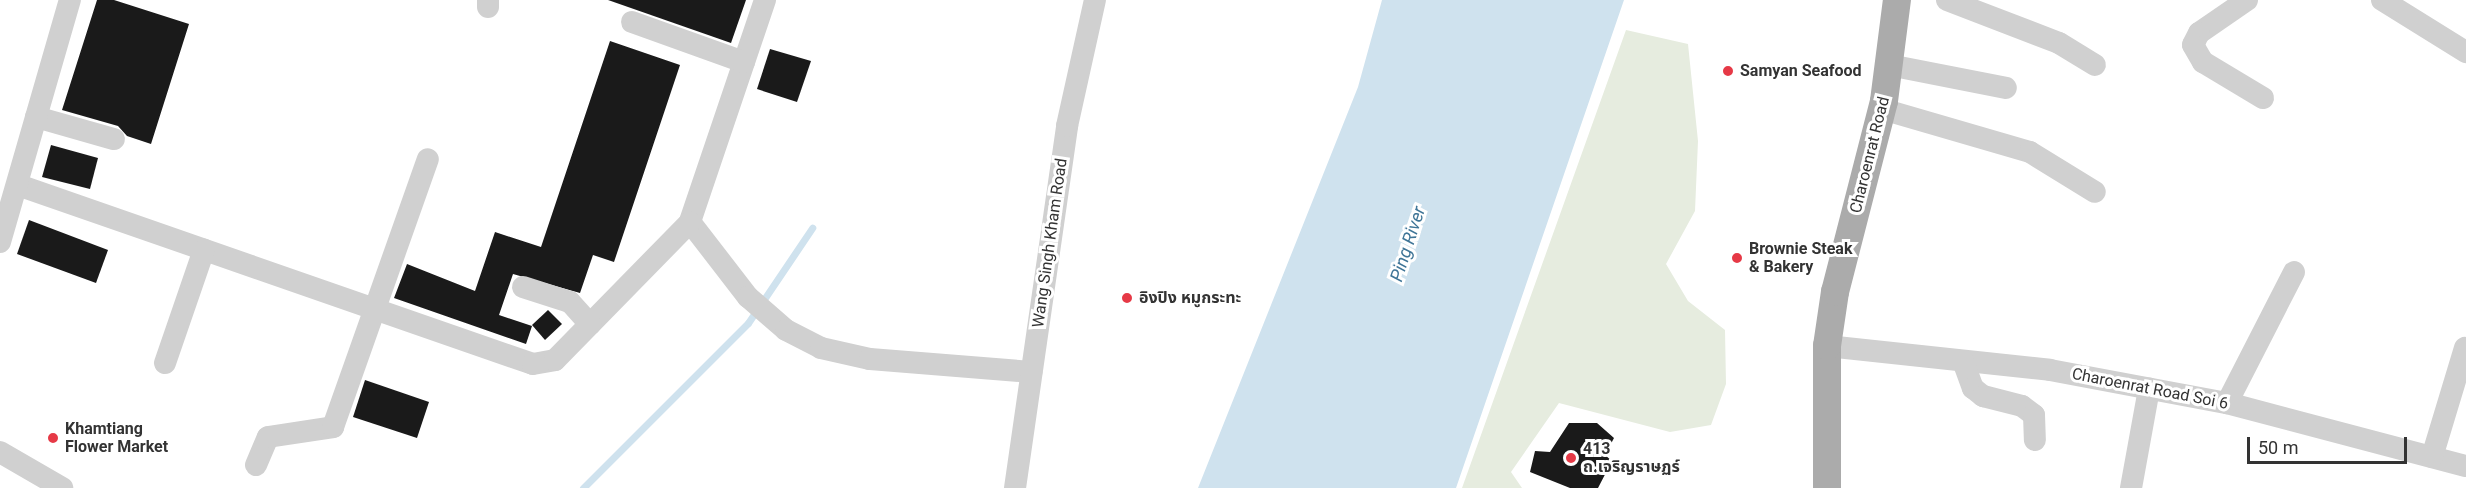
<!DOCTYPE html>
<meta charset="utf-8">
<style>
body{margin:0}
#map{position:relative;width:2466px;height:488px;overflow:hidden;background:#fff;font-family:Roboto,"Noto Sans Thai",sans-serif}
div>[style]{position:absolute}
.green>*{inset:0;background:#e6ecdf}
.water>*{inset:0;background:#cfe2ee}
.stream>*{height:7px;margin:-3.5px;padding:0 3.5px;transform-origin:3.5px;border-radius:3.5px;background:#cfe2ee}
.building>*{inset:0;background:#1a1a1a}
.minor>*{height:22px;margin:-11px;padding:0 11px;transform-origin:11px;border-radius:11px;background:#d0d0d0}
.major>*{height:28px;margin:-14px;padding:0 14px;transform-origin:14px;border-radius:14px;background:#ababab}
.dots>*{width:16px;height:16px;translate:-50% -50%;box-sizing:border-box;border:3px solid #fff;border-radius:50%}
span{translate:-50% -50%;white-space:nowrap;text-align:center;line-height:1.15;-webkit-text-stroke:6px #fff;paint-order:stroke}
.poi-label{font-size:16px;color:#333;font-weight:700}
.left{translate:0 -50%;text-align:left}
.street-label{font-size:16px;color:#333}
.water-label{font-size:18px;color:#3f7597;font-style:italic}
.scale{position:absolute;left:2247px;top:437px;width:160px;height:27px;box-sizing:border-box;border:3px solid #333;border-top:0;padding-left:8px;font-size:18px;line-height:21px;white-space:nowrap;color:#333;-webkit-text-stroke:4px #fff;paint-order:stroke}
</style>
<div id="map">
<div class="green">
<i style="clip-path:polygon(1626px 30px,1688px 44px,1698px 141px,1695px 211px,1666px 264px,1688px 301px,1725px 330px,1726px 384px,1711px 425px,1670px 432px,1559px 403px,1511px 472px,1522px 488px,1462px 488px)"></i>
</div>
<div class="water">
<i style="clip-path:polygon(1382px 0,1624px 0,1456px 488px,1198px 488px,1358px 87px)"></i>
</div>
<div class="stream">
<i style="left:583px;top:488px;width:233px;rotate:-45deg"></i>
<i style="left:748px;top:323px;width:115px;rotate:-56deg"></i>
</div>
<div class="building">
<i style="clip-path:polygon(97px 0,114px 0,189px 24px,151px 144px,127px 136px,118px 126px,62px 110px)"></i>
<i style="clip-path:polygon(608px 0,746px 0,731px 43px)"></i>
<i style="clip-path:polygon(610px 41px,680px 65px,614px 262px,593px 255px,580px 293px,513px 274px,499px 315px,532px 326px,526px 344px,394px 298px,407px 264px,475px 291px,495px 232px,541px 247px)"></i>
<i style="clip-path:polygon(770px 49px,811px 61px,797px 102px,757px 89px)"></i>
<i style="clip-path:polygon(51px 145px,98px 158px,90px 189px,42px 177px)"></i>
<i style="clip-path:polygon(29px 220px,108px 250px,96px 283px,17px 254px)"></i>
<i style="clip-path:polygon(548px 310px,562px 324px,545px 340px,532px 325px)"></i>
<i style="clip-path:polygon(365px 380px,429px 402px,417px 438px,353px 417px)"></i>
<i style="clip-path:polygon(1569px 423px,1597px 423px,1614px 438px,1605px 455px,1612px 461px,1598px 488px,1570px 488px,1530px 472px,1535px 451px,1550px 452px)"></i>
</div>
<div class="minor">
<i style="left:488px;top:0;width:7px;rotate:90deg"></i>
<i style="left:765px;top:0;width:234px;rotate:108.7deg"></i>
<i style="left:690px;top:222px;width:95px;rotate:52.3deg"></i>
<i style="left:748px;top:297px;width:50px;rotate:41deg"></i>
<i style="left:786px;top:330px;width:39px;rotate:27deg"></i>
<i style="left:821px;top:348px;width:50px;rotate:12.7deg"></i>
<i style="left:870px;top:359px;width:162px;rotate:4.6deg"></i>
<i style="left:1947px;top:0;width:120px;rotate:21deg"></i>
<i style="left:2059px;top:43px;width:42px;rotate:31.4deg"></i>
<i style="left:2247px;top:0;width:58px;rotate:145.5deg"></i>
<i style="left:2199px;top:33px;width:13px;rotate:117deg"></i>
<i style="left:2193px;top:45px;width:20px;rotate:60deg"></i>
<i style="left:2203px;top:62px;width:70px;rotate:31deg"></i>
<i style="left:2382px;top:0;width:99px;rotate:31.8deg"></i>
<i style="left:632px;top:22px;width:119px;rotate:19.7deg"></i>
<i style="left:1889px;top:65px;width:119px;rotate:11.1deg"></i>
<i style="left:1882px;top:109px;width:154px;rotate:16.2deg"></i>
<i style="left:2030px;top:152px;width:76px;rotate:31.6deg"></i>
<i style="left:36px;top:117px;width:81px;rotate:15.8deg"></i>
<i style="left:18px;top:185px;width:545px;rotate:19.17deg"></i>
<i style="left:533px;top:364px;width:22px;rotate:-10deg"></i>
<i style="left:555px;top:360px;width:193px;rotate:-45.6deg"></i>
<i style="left:0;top:242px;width:252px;rotate:-73.9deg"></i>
<i style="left:523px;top:287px;width:49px;rotate:17.7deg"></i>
<i style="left:570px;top:302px;width:30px;rotate:48deg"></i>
<i style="left:1827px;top:346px;width:224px;rotate:6.1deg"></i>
<i style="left:2050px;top:370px;width:180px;rotate:10.6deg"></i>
<i style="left:2227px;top:403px;width:247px;rotate:14.8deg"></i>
<i style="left:1963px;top:361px;width:29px;rotate:70deg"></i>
<i style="left:1973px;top:388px;width:13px;rotate:39deg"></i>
<i style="left:1983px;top:396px;width:40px;rotate:14.4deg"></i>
<i style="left:2022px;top:406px;width:15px;rotate:37deg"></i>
<i style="left:2034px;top:415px;width:25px;rotate:88deg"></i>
<i style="left:165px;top:363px;width:120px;rotate:-71deg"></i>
<i style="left:2227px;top:403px;width:147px;rotate:-62.9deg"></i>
<i style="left:0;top:452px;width:72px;rotate:30.1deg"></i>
<i style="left:2432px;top:457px;width:114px;rotate:-73.2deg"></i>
<i style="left:256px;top:465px;width:30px;rotate:-67deg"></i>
<i style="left:268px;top:437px;width:66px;rotate:-8.7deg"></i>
<i style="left:333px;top:427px;width:284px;rotate:-70.5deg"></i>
<i style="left:1015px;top:488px;width:366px;rotate:-81.8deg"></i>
<i style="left:1067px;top:126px;width:129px;rotate:-77.5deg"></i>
<i style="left:2131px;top:488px;width:101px;rotate:-79.7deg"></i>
</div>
<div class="major">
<i style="left:1827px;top:488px;width:142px;rotate:-90deg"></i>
<i style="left:1827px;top:346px;width:55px;rotate:-81.6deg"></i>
<i style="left:1835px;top:292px;width:197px;rotate:-75.6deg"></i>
<i style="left:1884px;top:101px;width:102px;rotate:-82.7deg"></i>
</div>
<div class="dots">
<i style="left:1728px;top:71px;background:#e63946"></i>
<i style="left:1737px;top:258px;background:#e63946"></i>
<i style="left:1127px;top:298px;background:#e63946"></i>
<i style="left:53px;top:438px;background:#e63946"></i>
<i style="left:1571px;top:458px;background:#e63946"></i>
</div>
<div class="poi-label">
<span class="left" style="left:1740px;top:71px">Samyan Seafood</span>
<span class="left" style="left:1749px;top:258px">Brownie Steak<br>&amp; Bakery</span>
<span class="left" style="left:1139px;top:298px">อิงปิง หมูกระทะ</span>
<span class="left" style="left:65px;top:438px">Khamtiang<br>Flower Market</span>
<span class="left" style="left:1583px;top:458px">413<br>ถ.เจริญราษฏร์</span>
</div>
<div class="street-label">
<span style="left:1870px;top:155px;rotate:-76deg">Charoenrat Road</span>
<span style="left:1050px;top:243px;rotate:-82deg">Wang Singh Kham Road</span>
<span style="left:2150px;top:389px;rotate:11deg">Charoenrat Road Soi 6</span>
</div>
<div class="water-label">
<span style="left:1408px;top:244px;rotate:-72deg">Ping River</span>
</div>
<div class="scale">50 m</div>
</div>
